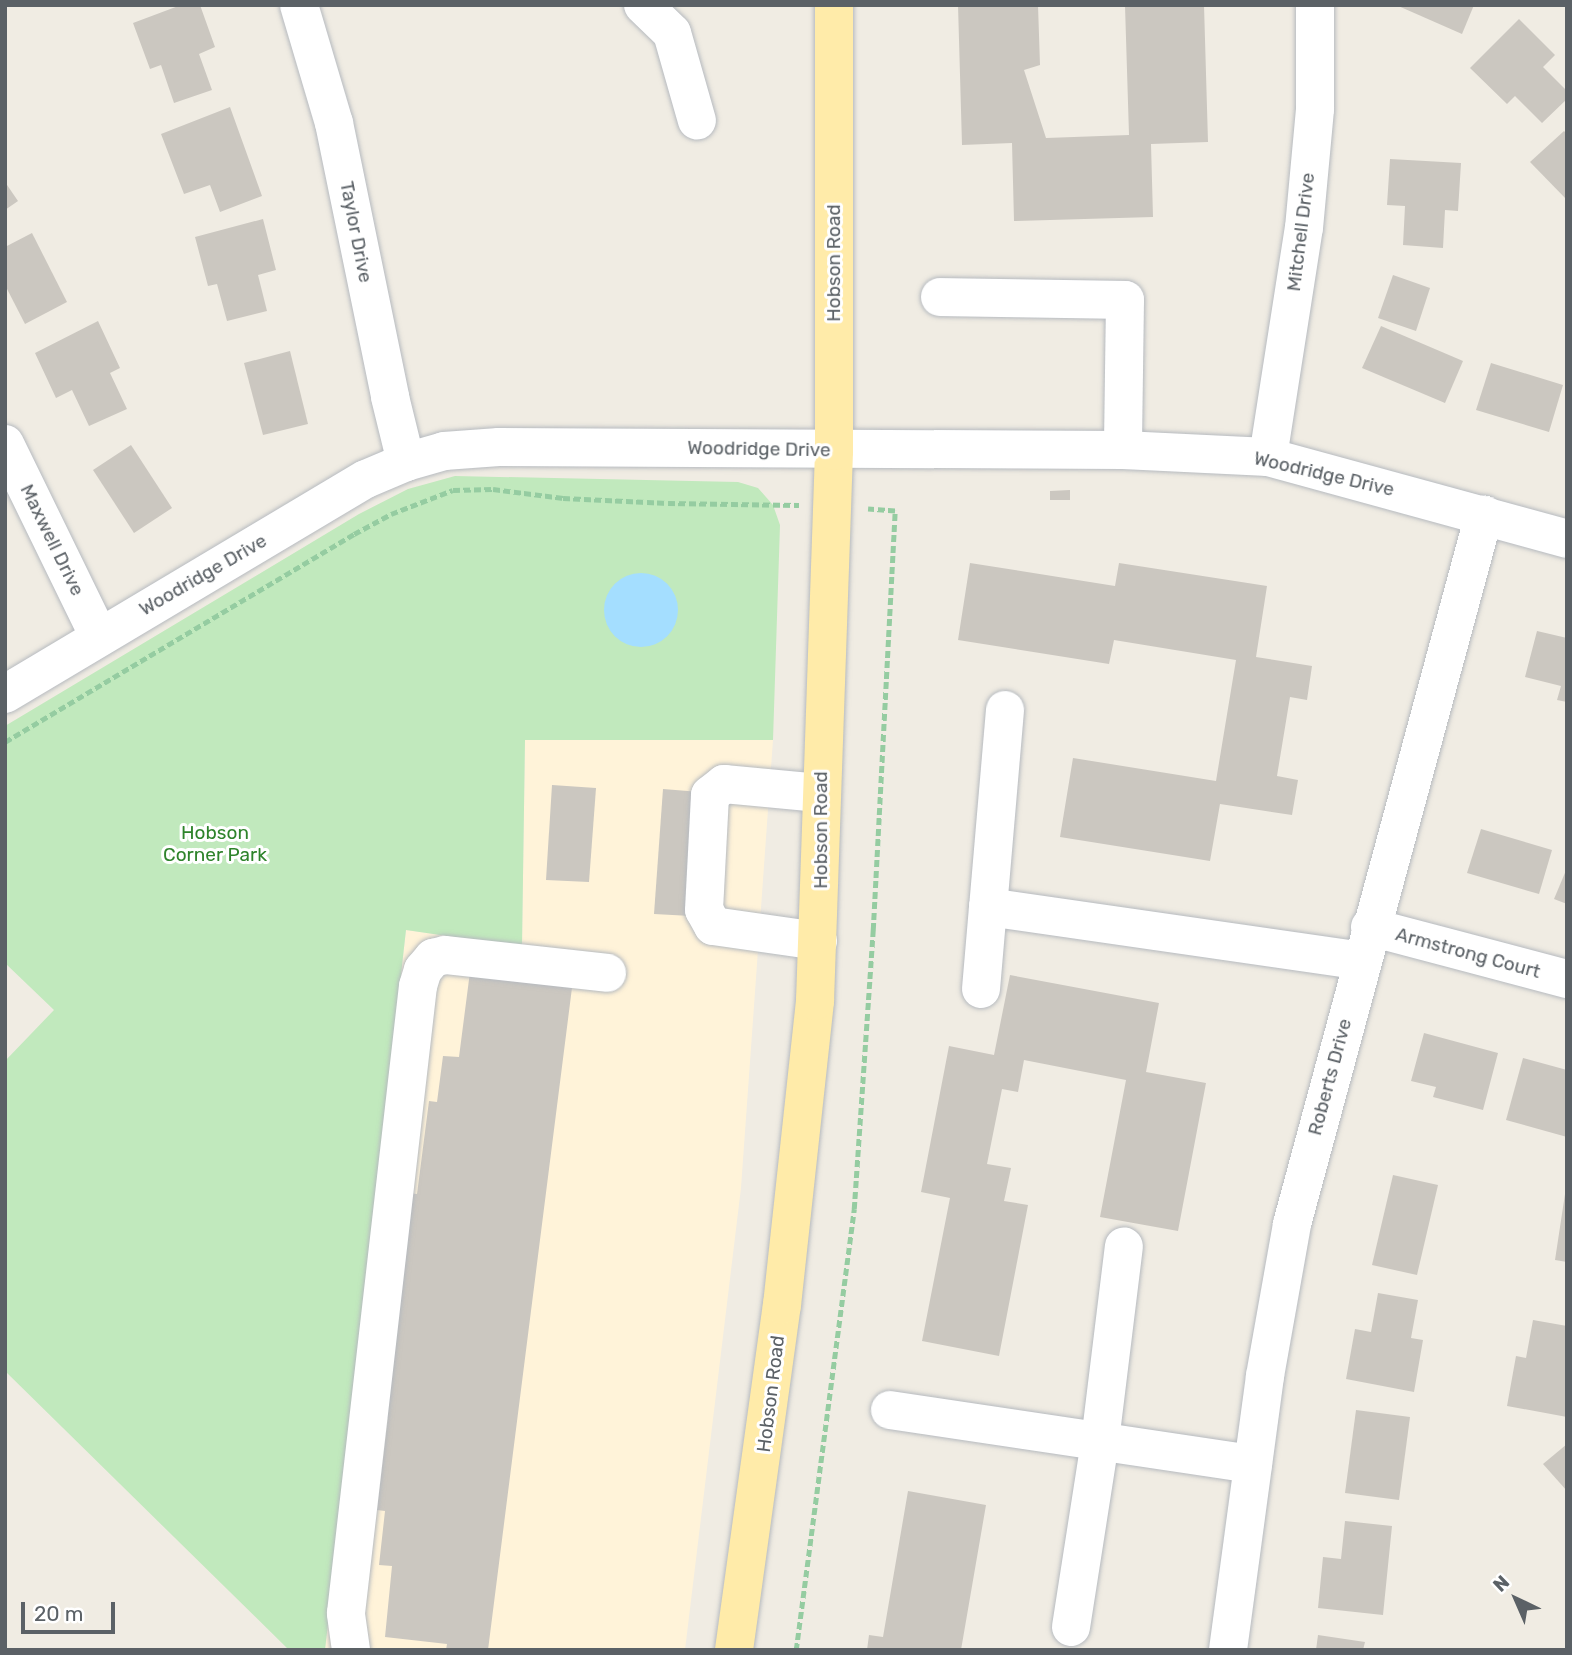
<!DOCTYPE html>
<style>
body{margin:0}
#map{position:relative;width:1572px;height:1655px;overflow:hidden;background:#f0ece3;font-family:Rubik,sans-serif}
div>[style]{position:absolute}
.commercial>*{inset:0;background:#fff3d9}
.green>*{inset:0;background:#c1e9bd}
.water>*{inset:0;background:#a4deff}
.round{border-radius:50%}
.building>*{inset:0;background:#cbc7c0}
.path>*{height:4.5px;margin-top:-2.25px;transform-origin:0;background:repeating-linear-gradient(90deg,#95cca1 0 7px,transparent 0 10.5px)}
.roads{filter:drop-shadow(0 0 2px #b6babf) drop-shadow(0 0 2px #b6babf)}
.minor>*{height:38px;margin:-19px;padding:0 19px;transform-origin:19px;border-radius:19px;background:#fff}
.major>*{height:38px;margin:-19px;padding:0 19px;transform-origin:19px;border-radius:19px;background:#ffeba9}
span{translate:-50% -50%;white-space:nowrap;text-align:center;line-height:1.15;-webkit-text-stroke:6px #fff;paint-order:stroke}
.street-label{font-size:19px;color:#5b6166}
.park-label{font-size:19px;color:#2f842c}
.frame{position:absolute;inset:0;border:7px solid #5b6166;pointer-events:none}
.north{position:absolute;left:1481px;top:1564px;width:70px;height:70px;-webkit-text-stroke:5px #fff;paint-order:stroke;rotate:316deg;font-size:19px;font-weight:700;line-height:28px;text-align:center;color:#5b6166}
.north::after{content:'';display:block;margin:auto;width:24px;height:32px;background:#5b6166;clip-path:polygon(50% 0,100% 100%,50% 72%,0 100%)}
.scale{position:absolute;left:21px;top:1602px;width:94px;height:32px;box-sizing:border-box;border:4px solid #5b6166;border-top:0;padding-left:9px;font-size:21px;line-height:24px;white-space:nowrap;color:#5b6166;-webkit-text-stroke:5px #fff;paint-order:stroke}
</style>
<div id="map">
<div class="commercial">
<i style="clip-path:polygon(525px 740px,773px 740px,741px 1188px,685px 1650px,325px 1650px,406px 930px,522px 946px)"></i>
</div>
<div class="green">
<i style="clip-path:polygon(455px 476px,738px 482px,758px 488px,773px 505px,780px 525px,773px 740px,525px 740px,522px 947px,406px 930px,325px 1650px,289px 1650px,5px 1371px,5px 1061px,54px 1010px,5px 963px,5px 726px,359px 514px,408px 489px)"></i>
</div>
<div class="water">
<i class="round" style="left:604px;top:573px;width:74px;height:74px"></i>
</div>
<div class="building">
<i style="clip-path:polygon(181px 5px,200px 5px,215px 47px,199px 54px,212px 90px,174px 103px,161px 65px,150px 69px,133px 23px)"></i>
<i style="clip-path:polygon(958px 5px,1038px 5px,1040px 65px,1024px 70px,1046px 138px,1129px 135px,1125px 6px,1204px 5px,1208px 142px,1151px 144px,1153px 217px,1014px 221px,1012px 143px,962px 145px)"></i>
<i style="clip-path:polygon(1396px 5px,1474px 5px,1462px 34px)"></i>
<i style="clip-path:polygon(1519px 19px,1555px 55px,1543px 67px,1567px 91px,1567px 99px,1542px 123px,1515px 96px,1507px 104px,1470px 68px)"></i>
<i style="clip-path:polygon(230px 107px,262px 196px,220px 212px,210px 185px,184px 194px,161px 134px)"></i>
<i style="clip-path:polygon(1564px 131px,1567px 134px,1567px 200px,1530px 162px)"></i>
<i style="clip-path:polygon(1390px 159px,1461px 163px,1458px 211px,1445px 210px,1443px 248px,1403px 245px,1405px 206px,1387px 205px)"></i>
<i style="clip-path:polygon(5px 182px,18px 201px,5px 210px)"></i>
<i style="clip-path:polygon(263px 219px,276px 270px,258px 275px,267px 311px,227px 321px,217px 284px,208px 286px,195px 237px)"></i>
<i style="clip-path:polygon(32px 233px,67px 302px,25px 324px,5px 285px,5px 247px)"></i>
<i style="clip-path:polygon(1393px 275px,1430px 288px,1416px 331px,1378px 318px)"></i>
<i style="clip-path:polygon(98px 321px,120px 368px,110px 373px,127px 409px,89px 426px,72px 390px,56px 398px,35px 353px)"></i>
<i style="clip-path:polygon(1381px 326px,1463px 361px,1445px 403px,1362px 368px)"></i>
<i style="clip-path:polygon(290px 351px,308px 424px,263px 435px,244px 363px)"></i>
<i style="clip-path:polygon(1491px 363px,1563px 385px,1549px 432px,1476px 410px)"></i>
<i style="clip-path:polygon(131px 445px,172px 508px,134px 533px,93px 470px)"></i>
<i style="clip-path:polygon(1070px 490px,1070px 500px,1050px 500px,1050px 491px)"></i>
<i style="clip-path:polygon(970px 563px,1115px 586px,1119px 563px,1267px 586px,1256px 657px,1312px 666px,1307px 700px,1290px 697px,1277px 776px,1298px 780px,1292px 815px,1220px 804px,1210px 861px,1060px 837px,1073px 758px,1216px 781px,1236px 660px,1114px 640px,1109px 664px,958px 640px)"></i>
<i style="clip-path:polygon(1537px 631px,1567px 638px,1567px 702px,1557px 700px,1561px 686px,1525px 677px)"></i>
<i style="clip-path:polygon(552px 785px,596px 788px,589px 882px,546px 880px)"></i>
<i style="clip-path:polygon(663px 789px,700px 792px,691px 916px,654px 914px)"></i>
<i style="clip-path:polygon(1481px 829px,1552px 850px,1539px 894px,1467px 873px)"></i>
<i style="clip-path:polygon(1567px 868px,1567px 904px,1554px 899px)"></i>
<i style="clip-path:polygon(471px 964px,574px 972px,488px 1650px,446px 1650px,447px 1644px,385px 1637px,392px 1566px,379px 1565px,385px 1511px,377px 1510px,388px 1418px,381px 1417px,409px 1193px,417px 1194px,429px 1101px,437px 1102px,443px 1056px,459px 1057px)"></i>
<i style="clip-path:polygon(1010px 975px,1159px 1003px,1146px 1072px,1206px 1083px,1178px 1231px,1100px 1217px,1126px 1080px,1024px 1060px,1018px 1092px,1002px 1089px,987px 1164px,1011px 1168px,1004px 1201px,1028px 1205px,999px 1356px,922px 1341px,950px 1198px,921px 1192px,949px 1046px,994px 1055px)"></i>
<i style="clip-path:polygon(1424px 1033px,1498px 1053px,1483px 1110px,1433px 1097px,1436px 1087px,1411px 1081px)"></i>
<i style="clip-path:polygon(1523px 1058px,1567px 1070px,1567px 1137px,1506px 1120px)"></i>
<i style="clip-path:polygon(1393px 1175px,1438px 1185px,1417px 1275px,1372px 1265px)"></i>
<i style="clip-path:polygon(1565px 1194px,1567px 1194px,1567px 1262px,1555px 1260px)"></i>
<i style="clip-path:polygon(1378px 1293px,1418px 1300px,1411px 1338px,1423px 1340px,1414px 1392px,1346px 1379px,1355px 1329px,1371px 1332px)"></i>
<i style="clip-path:polygon(1533px 1320px,1567px 1326px,1567px 1417px,1507px 1406px,1516px 1356px,1526px 1358px)"></i>
<i style="clip-path:polygon(1356px 1410px,1410px 1417px,1399px 1500px,1345px 1493px)"></i>
<i style="clip-path:polygon(1567px 1444px,1567px 1491px,1543px 1464px)"></i>
<i style="clip-path:polygon(908px 1491px,986px 1505px,961px 1650px,867px 1650px,869px 1635px,883px 1637px)"></i>
<i style="clip-path:polygon(1345px 1521px,1392px 1526px,1383px 1615px,1318px 1608px,1323px 1557px,1341px 1559px)"></i>
<i style="clip-path:polygon(1318px 1635px,1365px 1642px,1363px 1650px,1316px 1650px)"></i>
</div>
<div class="path">
<i style="left:5px;top:742px;width:406px;rotate:-30.8deg"></i>
<i style="left:354px;top:534px;width:42px;rotate:-28.4deg"></i>
<i style="left:391px;top:514px;width:66px;rotate:-21.2deg"></i>
<i style="left:453px;top:490px;width:40px;rotate:-1.4deg"></i>
<i style="left:493px;top:489px;width:71px;rotate:7.3deg"></i>
<i style="left:563px;top:498px;width:105px;rotate:2.7deg"></i>
<i style="left:668px;top:503px;width:131px;rotate:0.9deg"></i>
<i style="left:796px;top:1650px;width:445px;rotate:-82.5deg"></i>
<i style="left:854px;top:1209px;width:280px;rotate:-86.1deg"></i>
<i style="left:873px;top:930px;width:420px;rotate:-87deg"></i>
<i style="left:895px;top:511px;width:27px;rotate:-176deg"></i>
</div>
<div class="roads">
<div class="minor">
<i style="left:299px;top:5px;width:123px;rotate:73.5deg"></i>
<i style="left:334px;top:123px;width:280px;rotate:78.4deg"></i>
<i style="left:390px;top:397px;width:67px;rotate:76.2deg"></i>
<i style="left:643px;top:5px;width:40px;rotate:44deg"></i>
<i style="left:672px;top:33px;width:91px;rotate:74.1deg"></i>
<i style="left:940px;top:297px;width:185px;rotate:0.9deg"></i>
<i style="left:1125px;top:300px;width:150px;rotate:90.8deg"></i>
<i style="left:5px;top:444px;width:215px;rotate:64deg"></i>
<i style="left:1268px;top:457px;width:232px;rotate:-81.1deg"></i>
<i style="left:1304px;top:228px;width:120px;rotate:-84.7deg"></i>
<i style="left:1315px;top:109px;width:104px;rotate:-90deg"></i>
<i style="left:5px;top:694px;width:420px;rotate:-30.8deg"></i>
<i style="left:366px;top:479px;width:43px;rotate:-23deg"></i>
<i style="left:406px;top:462px;width:40px;rotate:-16deg"></i>
<i style="left:444px;top:451px;width:55px;rotate:-4.2deg"></i>
<i style="left:499px;top:447px;width:624px;rotate:0.28deg"></i>
<i style="left:1123px;top:450px;width:145px;rotate:2.8deg"></i>
<i style="left:1268px;top:457px;width:310px;rotate:15.3deg"></i>
<i style="left:1005px;top:710px;width:198px;rotate:94.9deg"></i>
<i style="left:988px;top:907px;width:377px;rotate:8.2deg"></i>
<i style="left:1370px;top:927px;width:204px;rotate:14.8deg"></i>
<i style="left:818px;top:941px;width:106px;rotate:-171.9deg"></i>
<i style="left:713px;top:926px;width:18px;rotate:-119deg"></i>
<i style="left:704px;top:910px;width:115px;rotate:-87deg"></i>
<i style="left:710px;top:795px;width:18px;rotate:-38deg"></i>
<i style="left:724px;top:784px;width:96px;rotate:5.4deg"></i>
<i style="left:981px;top:989px;width:82px;rotate:-85.1deg"></i>
<i style="left:890px;top:1410px;width:367px;rotate:8.5deg"></i>
<i style="left:1071px;top:1627px;width:188px;rotate:-81.1deg"></i>
<i style="left:1100px;top:1441px;width:196px;rotate:-83deg"></i>
<i style="left:351px;top:1650px;width:37px;rotate:-98deg"></i>
<i style="left:346px;top:1613px;width:631px;rotate:-83.45deg"></i>
<i style="left:418px;top:986px;width:17px;rotate:-73deg"></i>
<i style="left:423px;top:970px;width:16px;rotate:-50deg"></i>
<i style="left:433px;top:958px;width:12px;rotate:-14deg"></i>
<i style="left:445px;top:955px;width:163px;rotate:6.3deg"></i>
<i style="left:1228px;top:1650px;width:276px;rotate:-82.3deg"></i>
<i style="left:1265px;top:1376px;width:154px;rotate:-79.9deg"></i>
<i style="left:1292px;top:1224px;width:735px;rotate:-74.85deg"></i>
</div>
<div class="major">
<i style="left:734px;top:1650px;width:348px;rotate:-82.1deg"></i>
<i style="left:782px;top:1305px;width:306px;rotate:-83.8deg"></i>
<i style="left:815px;top:1001px;width:550px;rotate:-88.02deg"></i>
<i style="left:834px;top:451px;width:446px;rotate:-90deg"></i>
</div>
</div>
<div class="street-label">
<span style="left:356px;top:232px;rotate:79deg">Taylor Drive</span>
<span style="left:1301px;top:232px;rotate:-83deg">Mitchell Drive</span>
<span style="left:834px;top:263px;rotate:-90deg">Hobson Road</span>
<span style="left:759px;top:449px;rotate:1deg">Woodridge Drive</span>
<span style="left:1324px;top:474px;rotate:13deg">Woodridge Drive</span>
<span style="left:52px;top:540px;rotate:64deg">Maxwell Drive</span>
<span style="left:203px;top:575px;rotate:-30deg">Woodridge Drive</span>
<span style="left:821px;top:830px;rotate:-90deg">Hobson Road</span>
<span style="left:1468px;top:953px;rotate:15deg">Armstrong Court</span>
<span style="left:1330px;top:1077px;rotate:-75deg">Roberts Drive</span>
<span style="left:771px;top:1394px;rotate:-83deg">Hobson Road</span>
</div>
<div class="park-label">
<span style="left:215px;top:844px">Hobson<br>Corner Park</span>
</div>
<div class="frame"></div>
<div class="north">N</div>
<div class="scale">20 m</div>
</div>
